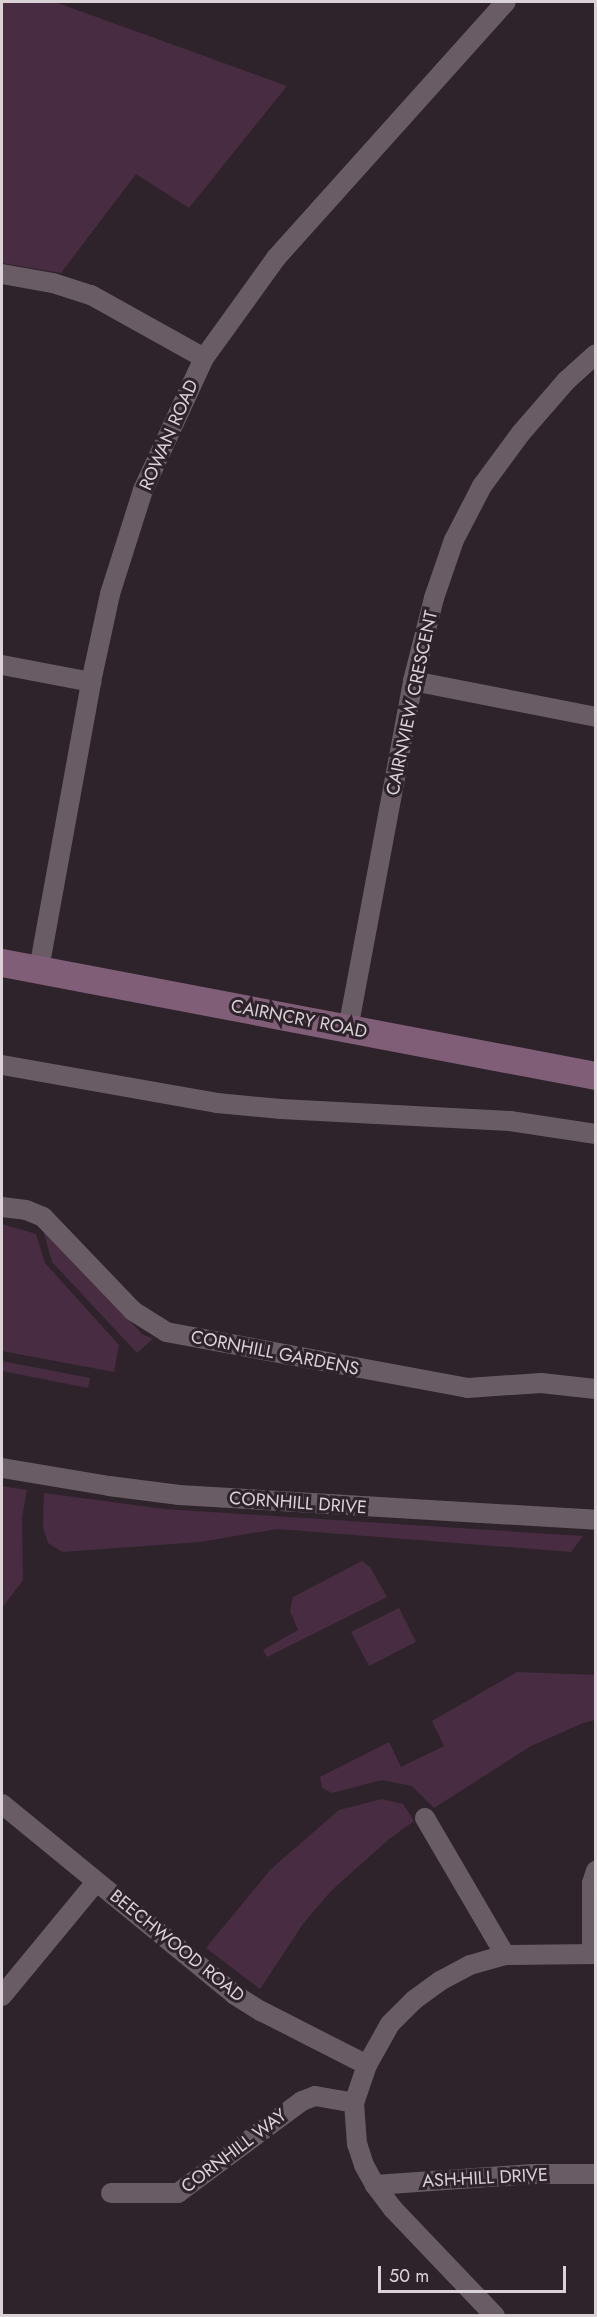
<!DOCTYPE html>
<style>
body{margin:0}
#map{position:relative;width:597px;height:2317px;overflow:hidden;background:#2e232b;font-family:Jost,sans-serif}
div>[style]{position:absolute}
.green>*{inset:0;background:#482c41}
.street>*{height:20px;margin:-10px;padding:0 10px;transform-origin:10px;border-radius:10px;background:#695c65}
.secondary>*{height:28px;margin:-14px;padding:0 14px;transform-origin:14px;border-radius:14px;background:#805e77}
span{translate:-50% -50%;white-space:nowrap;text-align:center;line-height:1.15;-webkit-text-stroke:6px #2e232b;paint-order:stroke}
.street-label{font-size:18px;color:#dad2d7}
.frame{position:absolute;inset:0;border:3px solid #dad2d7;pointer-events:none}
.scale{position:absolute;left:378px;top:2266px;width:188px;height:27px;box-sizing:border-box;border:3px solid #dad2d7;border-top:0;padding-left:8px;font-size:18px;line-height:21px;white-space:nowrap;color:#dad2d7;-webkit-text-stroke:4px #2e232b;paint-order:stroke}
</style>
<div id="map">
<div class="green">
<i style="clip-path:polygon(2px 2px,55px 2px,287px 86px,189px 208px,136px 174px,61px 273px,2px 263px)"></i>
<i style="clip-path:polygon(2px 1224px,36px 1234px,45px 1263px,119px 1345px,114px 1372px,2px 1351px)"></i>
<i style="clip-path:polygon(43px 1230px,142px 1334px,153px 1339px,137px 1353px,52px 1262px)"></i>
<i style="clip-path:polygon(2px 1361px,90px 1378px,88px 1388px,2px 1371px)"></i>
<i style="clip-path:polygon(2px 1486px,27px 1490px,22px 1518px,23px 1580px,2px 1608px)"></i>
<i style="clip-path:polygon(44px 1493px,165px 1509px,583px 1536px,571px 1552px,277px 1529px,200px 1542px,62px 1552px,48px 1543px,43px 1527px)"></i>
<i style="clip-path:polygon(362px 1561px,370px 1567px,387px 1597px,267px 1657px,263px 1650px,298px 1630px,290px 1611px,293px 1597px)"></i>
<i style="clip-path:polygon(399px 1608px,416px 1642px,369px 1666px,351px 1632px)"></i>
<i style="clip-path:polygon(517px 1672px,595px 1675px,595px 1720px,583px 1723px,531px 1746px,434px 1808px,412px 1786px,382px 1780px,332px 1793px,322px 1788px,320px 1777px,389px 1742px,401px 1767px,444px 1746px,432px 1721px)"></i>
<i style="clip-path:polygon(382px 1799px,403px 1804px,414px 1821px,388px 1840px,331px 1891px,303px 1924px,260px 1989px,206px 1948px,271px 1869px,339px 1810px)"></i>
</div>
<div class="street">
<i style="left:2px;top:274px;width:52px;rotate:10deg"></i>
<i style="left:53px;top:283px;width:40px;rotate:18deg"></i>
<i style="left:91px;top:295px;width:129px;rotate:29.1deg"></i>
<i style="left:2px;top:665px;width:91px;rotate:10.8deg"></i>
<i style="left:413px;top:681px;width:187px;rotate:11.1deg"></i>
<i style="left:39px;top:969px;width:292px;rotate:-79.7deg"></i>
<i style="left:91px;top:682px;width:90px;rotate:-77.8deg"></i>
<i style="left:110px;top:594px;width:109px;rotate:-72.4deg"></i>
<i style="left:143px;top:490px;width:145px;rotate:-65.2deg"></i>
<i style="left:204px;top:358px;width:123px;rotate:-54.2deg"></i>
<i style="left:276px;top:258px;width:344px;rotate:-48.1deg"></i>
<i style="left:348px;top:1029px;width:354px;rotate:-79.4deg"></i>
<i style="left:413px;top:681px;width:86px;rotate:-75.8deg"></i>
<i style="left:434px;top:598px;width:61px;rotate:-71deg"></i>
<i style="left:454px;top:540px;width:61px;rotate:-62.6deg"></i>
<i style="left:482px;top:486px;width:66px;rotate:-53.7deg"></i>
<i style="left:521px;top:433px;width:69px;rotate:-49.1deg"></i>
<i style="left:566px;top:381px;width:40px;rotate:-42deg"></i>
<i style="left:2px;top:1065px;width:218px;rotate:10deg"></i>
<i style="left:217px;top:1103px;width:64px;rotate:5.4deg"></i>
<i style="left:281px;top:1109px;width:229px;rotate:3deg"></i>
<i style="left:510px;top:1121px;width:87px;rotate:8.6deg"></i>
<i style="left:2px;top:1207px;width:24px;rotate:7deg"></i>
<i style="left:26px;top:1210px;width:18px;rotate:22deg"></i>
<i style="left:43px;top:1217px;width:130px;rotate:46.2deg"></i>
<i style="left:133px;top:1311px;width:39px;rotate:32deg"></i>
<i style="left:166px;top:1332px;width:306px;rotate:10.5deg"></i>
<i style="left:467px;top:1388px;width:74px;rotate:-3.9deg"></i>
<i style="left:541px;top:1383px;width:55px;rotate:6.2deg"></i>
<i style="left:2px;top:1468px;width:109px;rotate:9.5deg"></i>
<i style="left:109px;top:1486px;width:71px;rotate:7.3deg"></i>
<i style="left:179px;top:1495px;width:418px;rotate:3.4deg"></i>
<i style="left:2px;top:1804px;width:301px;rotate:39.3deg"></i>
<i style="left:235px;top:1995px;width:31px;rotate:32deg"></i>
<i style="left:261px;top:2011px;width:119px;rotate:27deg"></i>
<i style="left:425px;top:1818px;width:159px;rotate:59.7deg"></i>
<i style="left:592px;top:1954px;width:71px;rotate:-90deg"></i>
<i style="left:592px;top:1883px;width:13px;rotate:-72deg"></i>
<i style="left:2px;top:1996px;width:148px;rotate:-50.5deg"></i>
<i style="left:375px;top:2185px;width:158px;rotate:-4deg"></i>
<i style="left:533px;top:2174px;width:63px"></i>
<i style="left:111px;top:2193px;width:67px"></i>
<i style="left:178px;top:2193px;width:154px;rotate:-36.6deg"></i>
<i style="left:302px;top:2101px;width:14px;rotate:-21deg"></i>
<i style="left:315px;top:2096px;width:40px;rotate:10deg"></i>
<i style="left:495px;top:2316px;width:148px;rotate:-133.6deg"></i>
<i style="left:393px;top:2209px;width:30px;rotate:-127deg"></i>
<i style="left:375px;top:2185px;width:23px;rotate:-119deg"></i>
<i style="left:364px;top:2165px;width:22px;rotate:-108deg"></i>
<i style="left:357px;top:2144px;width:41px;rotate:-94.2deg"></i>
<i style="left:354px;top:2103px;width:40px;rotate:-71.1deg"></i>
<i style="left:367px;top:2065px;width:47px;rotate:-60.7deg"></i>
<i style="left:390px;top:2024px;width:34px;rotate:-45deg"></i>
<i style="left:414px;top:2000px;width:32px;rotate:-36deg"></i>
<i style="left:440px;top:1981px;width:34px;rotate:-28deg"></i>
<i style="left:470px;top:1965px;width:36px;rotate:-16deg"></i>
<i style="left:505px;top:1955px;width:91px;rotate:-0.6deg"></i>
</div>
<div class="secondary">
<i style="left:2px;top:963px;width:605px;rotate:10.77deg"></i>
</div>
<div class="street-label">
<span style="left:169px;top:435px;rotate:-66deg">ROWAN ROAD</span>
<span style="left:412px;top:703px;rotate:-78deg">CAIRNVIEW CRESCENT</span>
<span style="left:299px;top:1019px;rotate:11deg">CAIRNCRY ROAD</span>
<span style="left:275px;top:1353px;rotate:11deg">CORNHILL GARDENS</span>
<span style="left:298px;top:1503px;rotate:4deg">CORNHILL DRIVE</span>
<span style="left:177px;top:1946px;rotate:39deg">BEECHWOOD ROAD</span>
<span style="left:234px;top:2151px;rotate:-37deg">CORNHILL WAY</span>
<span style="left:485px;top:2178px;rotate:-3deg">ASH-HILL DRIVE</span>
</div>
<div class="frame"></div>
<div class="scale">50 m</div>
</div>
